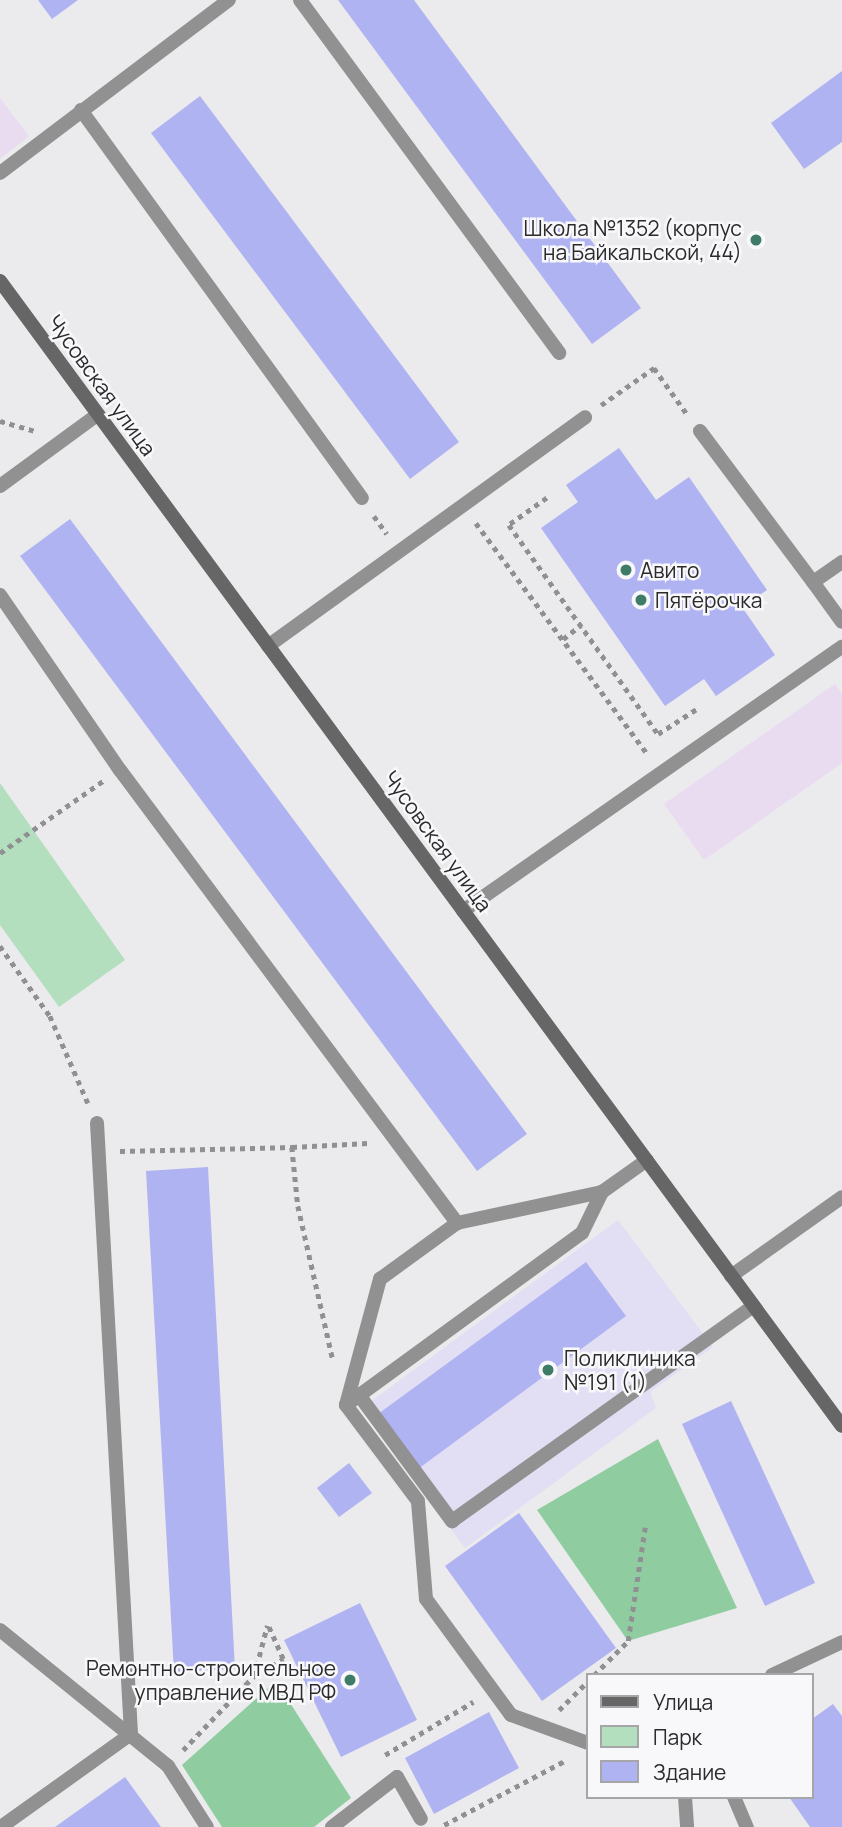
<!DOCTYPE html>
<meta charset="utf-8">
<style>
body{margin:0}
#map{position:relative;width:842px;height:1827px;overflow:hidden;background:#ebebed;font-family:Manrope,sans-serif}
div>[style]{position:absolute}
.industrial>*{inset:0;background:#e9dcf0}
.medical>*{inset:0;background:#e2def4}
.green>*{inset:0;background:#b3dfbf}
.forest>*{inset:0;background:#8fcda1}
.building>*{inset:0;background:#b0b3f1}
.path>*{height:4.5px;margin-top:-2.25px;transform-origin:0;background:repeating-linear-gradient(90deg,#909092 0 5px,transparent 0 10px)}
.lane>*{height:14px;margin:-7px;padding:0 7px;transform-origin:7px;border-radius:7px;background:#929191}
.secondary>*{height:14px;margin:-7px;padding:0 7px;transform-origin:7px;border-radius:7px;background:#676666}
.dots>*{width:19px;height:19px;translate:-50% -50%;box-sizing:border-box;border:4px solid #f8f8fa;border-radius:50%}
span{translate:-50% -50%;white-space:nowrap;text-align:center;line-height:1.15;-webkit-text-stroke:5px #f8f8fa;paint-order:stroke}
.poi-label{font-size:21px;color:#2b2b2c}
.right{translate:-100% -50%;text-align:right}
.left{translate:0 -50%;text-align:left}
.street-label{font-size:21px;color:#2b2b2c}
.legend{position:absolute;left:586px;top:1673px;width:228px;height:126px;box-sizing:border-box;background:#f8f8fa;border:2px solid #a6a6a8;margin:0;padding:9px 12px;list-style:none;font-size:21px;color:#2b2b2c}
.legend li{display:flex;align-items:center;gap:14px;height:35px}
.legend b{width:35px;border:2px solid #a6a6a8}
</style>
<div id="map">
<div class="industrial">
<i style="clip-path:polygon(0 98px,29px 136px,0 159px)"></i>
<i style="clip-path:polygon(835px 684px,842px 694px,842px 763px,704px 860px,664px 804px)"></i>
</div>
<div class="medical">
<i style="clip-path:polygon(618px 1220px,713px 1347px,650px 1392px,656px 1408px,465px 1548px,362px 1408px)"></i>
</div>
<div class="green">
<i style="clip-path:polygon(0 783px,125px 960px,59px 1007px,0 925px)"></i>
</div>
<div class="forest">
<i style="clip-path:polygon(658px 1439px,737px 1608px,628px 1641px,537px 1510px)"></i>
<i style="clip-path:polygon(276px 1681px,351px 1798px,314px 1827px,222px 1827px,182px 1765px)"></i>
</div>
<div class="building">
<i style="clip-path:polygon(38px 0,78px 0,52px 19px)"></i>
<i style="clip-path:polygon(338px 0,414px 0,641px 308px,592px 344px)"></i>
<i style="clip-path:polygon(842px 71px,842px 142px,804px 169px,771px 123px)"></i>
<i style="clip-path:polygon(200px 96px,459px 442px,410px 479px,151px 133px)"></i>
<i style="clip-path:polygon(619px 448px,656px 500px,689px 477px,767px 590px,742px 607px,775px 655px,716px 696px,704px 679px,665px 706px,541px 528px,578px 502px,566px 485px)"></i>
<i style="clip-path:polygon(70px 519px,527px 1134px,477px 1171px,20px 556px)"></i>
<i style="clip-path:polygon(208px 1167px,235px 1669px,174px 1672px,146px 1171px)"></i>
<i style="clip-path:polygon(586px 1262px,626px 1316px,418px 1469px,378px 1414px)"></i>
<i style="clip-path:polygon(731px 1401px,815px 1583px,765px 1606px,682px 1424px)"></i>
<i style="clip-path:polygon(349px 1463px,372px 1493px,339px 1517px,317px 1488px)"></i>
<i style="clip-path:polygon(519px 1513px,616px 1648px,542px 1701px,445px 1566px)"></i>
<i style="clip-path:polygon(360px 1603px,417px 1720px,341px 1757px,284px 1640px)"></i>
<i style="clip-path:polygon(833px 1704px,842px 1716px,842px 1827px,810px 1827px,789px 1797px,812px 1797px,812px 1719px)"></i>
<i style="clip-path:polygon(489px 1712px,519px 1768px,434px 1814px,405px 1758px)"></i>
<i style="clip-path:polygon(125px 1777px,161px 1827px,55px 1827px)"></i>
</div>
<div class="path">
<i style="left:601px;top:405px;width:65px;rotate:-34.9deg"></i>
<i style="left:654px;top:368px;width:57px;rotate:54.3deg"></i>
<i style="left:0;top:421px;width:37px;rotate:16deg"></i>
<i style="left:547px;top:498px;width:47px;rotate:144.6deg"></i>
<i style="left:509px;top:525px;width:257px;rotate:54.5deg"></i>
<i style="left:658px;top:734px;width:48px;rotate:-33deg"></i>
<i style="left:374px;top:516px;width:22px;rotate:54deg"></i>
<i style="left:476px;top:523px;width:289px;rotate:53.4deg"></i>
<i style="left:563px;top:639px;width:23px;rotate:-38deg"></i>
<i style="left:0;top:853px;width:126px;rotate:-35deg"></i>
<i style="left:0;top:946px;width:86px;rotate:54.5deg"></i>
<i style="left:50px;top:1016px;width:95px;rotate:66.4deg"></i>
<i style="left:292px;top:1147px;width:76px;rotate:-3deg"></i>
<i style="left:120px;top:1151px;width:172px;rotate:-1.3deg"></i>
<i style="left:292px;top:1147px;width:59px;rotate:84.2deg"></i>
<i style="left:298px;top:1206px;width:158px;rotate:77.2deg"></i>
<i style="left:594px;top:1675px;width:48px;rotate:-45deg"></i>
<i style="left:628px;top:1641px;width:115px;rotate:-81.5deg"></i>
<i style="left:254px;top:1676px;width:34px;rotate:-30deg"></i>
<i style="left:283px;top:1659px;width:36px;rotate:-114deg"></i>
<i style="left:559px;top:1710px;width:41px;rotate:-45deg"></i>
<i style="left:183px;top:1750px;width:103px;rotate:-46.2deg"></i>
<i style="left:254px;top:1676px;width:52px;rotate:-75.4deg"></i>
<i style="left:385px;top:1755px;width:103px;rotate:-31.1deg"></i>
<i style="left:444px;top:1825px;width:138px;rotate:-28deg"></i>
</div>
<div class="lane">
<i style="left:300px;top:0;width:438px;rotate:53.7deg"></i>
<i style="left:81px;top:110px;width:479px;rotate:54.1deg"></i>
<i style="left:0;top:173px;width:287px;rotate:-37.1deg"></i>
<i style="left:700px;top:431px;width:189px;rotate:53.2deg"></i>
<i style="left:0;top:486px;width:120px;rotate:-36.2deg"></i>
<i style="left:842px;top:562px;width:35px;rotate:145deg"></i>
<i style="left:813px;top:582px;width:49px;rotate:54.1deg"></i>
<i style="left:0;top:595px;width:212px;rotate:55.6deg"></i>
<i style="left:120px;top:770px;width:565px;rotate:53.35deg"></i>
<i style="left:268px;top:646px;width:391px;rotate:-35.8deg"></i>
<i style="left:463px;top:911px;width:462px;rotate:-34.9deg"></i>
<i style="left:97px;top:1123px;width:612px;rotate:86.81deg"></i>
<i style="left:731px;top:1276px;width:136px;rotate:-35.4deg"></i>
<i style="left:359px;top:1395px;width:157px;rotate:53.6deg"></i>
<i style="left:452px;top:1521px;width:370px;rotate:-35.5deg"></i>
<i style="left:346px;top:1405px;width:131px;rotate:-74.9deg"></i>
<i style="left:380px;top:1279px;width:95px;rotate:-36deg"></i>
<i style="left:457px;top:1223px;width:148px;rotate:-12.1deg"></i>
<i style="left:602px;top:1192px;width:55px;rotate:-35.4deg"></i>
<i style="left:0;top:1630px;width:216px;rotate:39deg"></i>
<i style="left:168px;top:1766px;width:72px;rotate:57.4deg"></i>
<i style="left:772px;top:1675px;width:77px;rotate:-25.2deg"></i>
<i style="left:588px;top:1743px;width:82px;rotate:-160deg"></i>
<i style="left:511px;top:1715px;width:144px;rotate:-126.2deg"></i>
<i style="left:426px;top:1599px;width:98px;rotate:-94.7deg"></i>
<i style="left:418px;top:1501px;width:120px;rotate:-126.9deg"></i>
<i style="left:346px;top:1405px;width:292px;rotate:-36.1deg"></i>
<i style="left:582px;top:1233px;width:46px;rotate:-64deg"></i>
<i style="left:685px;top:1797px;width:30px;rotate:86deg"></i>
<i style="left:734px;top:1797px;width:33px;rotate:67deg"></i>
<i style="left:1px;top:1827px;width:160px;rotate:-35.6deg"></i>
<i style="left:332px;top:1827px;width:82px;rotate:-37.6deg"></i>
<i style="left:397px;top:1777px;width:48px;rotate:60.3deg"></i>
</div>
<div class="secondary">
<i style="left:0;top:281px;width:1421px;rotate:53.67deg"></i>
</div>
<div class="dots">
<i style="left:756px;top:240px;background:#3e7c68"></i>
<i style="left:626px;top:570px;background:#3e7c68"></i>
<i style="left:641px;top:600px;background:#3e7c68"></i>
<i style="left:548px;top:1370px;background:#3e7c68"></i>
<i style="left:350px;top:1680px;background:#3e7c68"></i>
</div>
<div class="poi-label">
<span class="right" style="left:742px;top:240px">Школа №1352 (корпус<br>на Байкальской, 44)</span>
<span class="left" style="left:640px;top:570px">Авито</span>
<span class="left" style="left:655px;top:600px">Пятёрочка</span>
<span class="left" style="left:564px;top:1370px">Поликлиника<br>№191 (1)</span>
<span class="right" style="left:336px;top:1680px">Ремонтно-строительное<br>управление МВД РФ</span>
</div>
<div class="street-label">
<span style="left:102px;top:385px;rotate:54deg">Чусовская улица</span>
<span style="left:438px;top:841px;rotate:54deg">Чусовская улица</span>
</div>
<ul class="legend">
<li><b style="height:9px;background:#676666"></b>Улица</li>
<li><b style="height:19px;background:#b3dfbf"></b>Парк</li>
<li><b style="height:19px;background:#b0b3f1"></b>Здание</li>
</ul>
</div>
